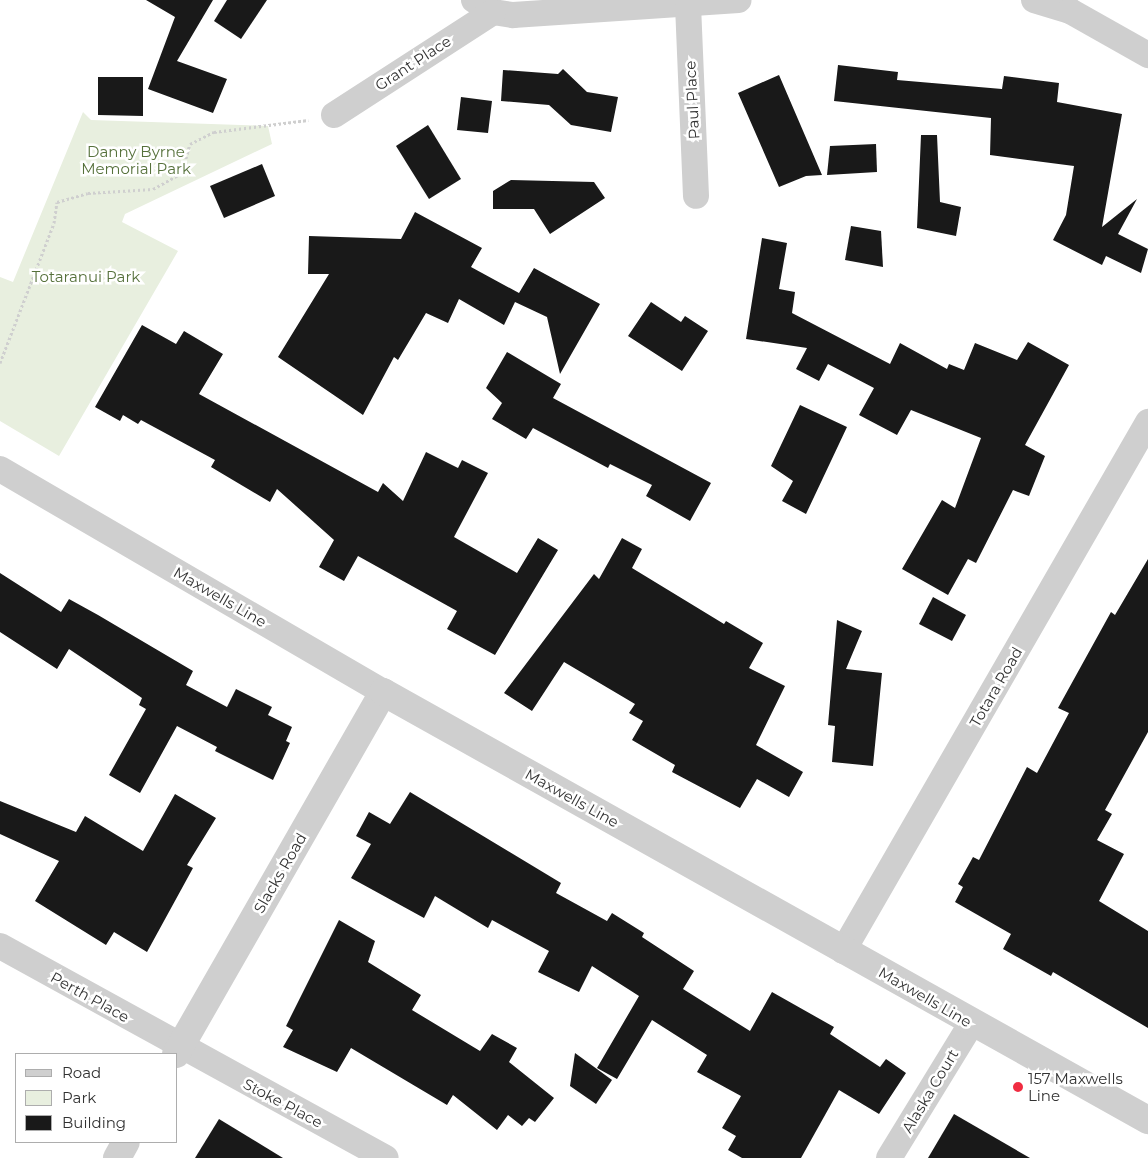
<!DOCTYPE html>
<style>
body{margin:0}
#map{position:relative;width:1148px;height:1158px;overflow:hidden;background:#fff;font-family:Montserrat,sans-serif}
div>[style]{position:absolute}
.green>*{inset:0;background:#e8efdf}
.building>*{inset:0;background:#191919}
.path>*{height:3px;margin-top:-1.5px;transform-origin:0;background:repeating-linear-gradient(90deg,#cfcfcf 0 2.5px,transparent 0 5px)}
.minor>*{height:26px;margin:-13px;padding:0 13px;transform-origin:13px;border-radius:13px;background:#cfcfcf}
.tertiary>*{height:28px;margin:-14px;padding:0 14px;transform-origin:14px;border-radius:14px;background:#cfcfcf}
.dots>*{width:14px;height:14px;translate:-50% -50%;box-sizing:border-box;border:2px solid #fff;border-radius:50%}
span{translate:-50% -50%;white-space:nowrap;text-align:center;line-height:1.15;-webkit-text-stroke:5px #fff;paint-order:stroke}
.street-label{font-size:15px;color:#323232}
.park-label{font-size:15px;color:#56713b}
.poi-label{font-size:15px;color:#323232}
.left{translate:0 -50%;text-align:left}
.legend{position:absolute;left:15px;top:1053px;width:162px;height:90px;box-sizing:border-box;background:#fff;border:1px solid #adadad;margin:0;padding:6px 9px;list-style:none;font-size:15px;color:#323232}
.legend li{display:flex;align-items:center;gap:10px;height:25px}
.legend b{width:25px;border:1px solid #adadad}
</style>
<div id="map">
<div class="green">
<i style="clip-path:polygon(83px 112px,91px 120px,268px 126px,272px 144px,125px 214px,122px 222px,178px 251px,59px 456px,0 421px,0 277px,13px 282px)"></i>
</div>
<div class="building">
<i style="clip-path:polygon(146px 0,213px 0,177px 61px,227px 79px,213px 113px,148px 89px,175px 17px)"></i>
<i style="clip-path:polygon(227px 0,267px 0,241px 39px,214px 21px)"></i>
<i style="clip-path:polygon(838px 65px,898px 72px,897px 80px,1002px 89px,1004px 76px,1059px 83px,1057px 102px,1122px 114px,1102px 227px,1137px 199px,1118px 234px,1148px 249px,1141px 273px,1106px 256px,1102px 265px,1053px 240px,1066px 215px,1074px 166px,990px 155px,991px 118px,834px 101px)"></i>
<i style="clip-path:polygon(563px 69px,587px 92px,618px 97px,611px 132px,571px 125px,549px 105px,501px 101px,503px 70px,558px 74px)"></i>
<i style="clip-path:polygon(779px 75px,822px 175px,806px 176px,779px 187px,738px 93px)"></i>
<i style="clip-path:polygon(98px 77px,143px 77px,143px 116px,98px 115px)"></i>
<i style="clip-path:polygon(461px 97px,492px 101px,488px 133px,457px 130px)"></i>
<i style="clip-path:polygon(428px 125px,461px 179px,429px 199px,396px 146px)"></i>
<i style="clip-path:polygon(921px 135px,937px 135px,940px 202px,961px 207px,956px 236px,917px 228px)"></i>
<i style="clip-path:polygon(876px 144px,877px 172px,827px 175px,830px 146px)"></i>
<i style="clip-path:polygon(262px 164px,275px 196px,224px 218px,210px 186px)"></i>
<i style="clip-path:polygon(511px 180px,594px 182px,605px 198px,550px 234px,534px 209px,493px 209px,493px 191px)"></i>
<i style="clip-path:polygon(415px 212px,482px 248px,471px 267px,519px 293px,534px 268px,600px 304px,560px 374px,547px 317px,515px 302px,504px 325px,459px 299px,448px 323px,426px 313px,398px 360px,394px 357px,363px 415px,278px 357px,329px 274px,308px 274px,309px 236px,401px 239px)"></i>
<i style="clip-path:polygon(851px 226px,881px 231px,883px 267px,845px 260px)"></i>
<i style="clip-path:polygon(762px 238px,787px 243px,779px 289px,795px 292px,792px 313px,890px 364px,900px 343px,947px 369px,949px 364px,964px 370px,975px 343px,1017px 360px,1028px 342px,1069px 365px,1025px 445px,1045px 456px,1029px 496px,1013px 490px,976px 563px,968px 559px,948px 595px,902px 569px,942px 500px,955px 508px,981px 438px,911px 410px,897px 435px,859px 415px,874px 388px,828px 364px,819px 381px,796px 369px,807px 348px,746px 339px)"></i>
<i style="clip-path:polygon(651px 302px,681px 322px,685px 316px,708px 331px,682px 371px,628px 336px)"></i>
<i style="clip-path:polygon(142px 325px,176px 344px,184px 331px,223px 354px,199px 394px,378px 492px,383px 483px,403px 501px,426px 452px,458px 468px,462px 460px,488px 473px,454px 537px,517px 573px,538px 538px,558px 550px,495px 655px,447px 629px,457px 611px,358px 556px,344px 581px,319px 567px,334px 540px,277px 489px,270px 502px,211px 467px,215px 460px,141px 420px,138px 424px,123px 415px,120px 421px,95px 407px)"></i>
<i style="clip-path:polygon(507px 352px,561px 384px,553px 398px,711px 483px,690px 521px,646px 496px,652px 485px,610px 464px,608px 468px,533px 428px,526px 439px,492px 419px,502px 403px,486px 388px)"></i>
<i style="clip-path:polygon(800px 405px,847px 427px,806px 514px,782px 501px,793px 481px,771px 466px)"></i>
<i style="clip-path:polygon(622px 538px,642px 549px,632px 568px,724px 624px,726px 621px,763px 643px,749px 668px,785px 686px,756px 745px,803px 772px,789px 797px,757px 779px,740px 808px,672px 772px,675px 765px,632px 740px,643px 721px,629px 713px,635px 704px,564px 662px,532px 711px,504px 693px,594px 574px,599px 579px)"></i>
<i style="clip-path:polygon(1148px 559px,1148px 732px,1105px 810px,1112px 814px,1097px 840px,1124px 854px,1099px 901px,1148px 931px,1148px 1028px,1053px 972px,1051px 976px,1003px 949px,1011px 934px,955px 902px,963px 887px,958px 884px,973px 857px,979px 860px,1027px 767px,1037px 773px,1069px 713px,1058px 708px,1111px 612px,1115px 615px)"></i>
<i style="clip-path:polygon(0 573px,61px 612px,69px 599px,98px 615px,193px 671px,186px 685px,227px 707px,236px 689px,272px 707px,268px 715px,292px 727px,286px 741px,290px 743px,273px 780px,215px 751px,217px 747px,177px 726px,140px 793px,109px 775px,146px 709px,139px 705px,142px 698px,69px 649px,57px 669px,0 632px)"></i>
<i style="clip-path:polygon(933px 597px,966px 615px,952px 641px,919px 624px)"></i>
<i style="clip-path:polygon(837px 620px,862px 631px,846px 669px,882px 673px,873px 766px,832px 762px,835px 726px,828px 725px)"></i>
<i style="clip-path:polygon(410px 792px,561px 883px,556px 893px,607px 921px,612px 913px,644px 933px,642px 937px,694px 971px,683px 989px,750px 1031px,772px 992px,834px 1027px,830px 1034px,880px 1067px,886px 1059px,906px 1073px,879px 1114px,839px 1090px,801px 1158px,742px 1158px,728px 1150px,736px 1136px,722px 1128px,741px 1096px,697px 1072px,707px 1055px,652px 1020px,617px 1079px,597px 1068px,639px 996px,592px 966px,579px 992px,538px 972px,549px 951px,492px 920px,488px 928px,435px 896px,424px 918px,351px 878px,371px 844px,356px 836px,369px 812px,390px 824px)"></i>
<i style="clip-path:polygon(175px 794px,216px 818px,187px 865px,193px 868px,147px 952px,114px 932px,106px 945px,35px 901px,59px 861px,0 834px,0 801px,76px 832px,85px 816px,143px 851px)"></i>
<i style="clip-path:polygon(339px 920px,375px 941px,368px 962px,421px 995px,412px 1010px,480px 1051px,492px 1034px,517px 1048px,509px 1062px,554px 1098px,535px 1122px,529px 1118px,522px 1126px,508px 1115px,497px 1130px,453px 1095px,447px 1105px,351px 1048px,337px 1072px,283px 1047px,293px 1030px,286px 1026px)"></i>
<i style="clip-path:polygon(575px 1053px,612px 1080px,596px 1104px,570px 1086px)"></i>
<i style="clip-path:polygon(954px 1114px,1030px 1158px,928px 1158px)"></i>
<i style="clip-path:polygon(219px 1119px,283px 1158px,195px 1158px)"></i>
</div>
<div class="path">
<i style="left:0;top:363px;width:150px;rotate:-68.9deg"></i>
<i style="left:54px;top:223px;width:21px;rotate:-82deg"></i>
<i style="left:57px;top:202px;width:32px;rotate:-16deg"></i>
<i style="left:88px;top:193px;width:65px;rotate:-3.5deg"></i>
<i style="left:153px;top:189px;width:33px;rotate:-29deg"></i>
<i style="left:182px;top:173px;width:30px;rotate:-75deg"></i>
<i style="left:190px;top:144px;width:27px;rotate:-27deg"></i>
<i style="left:214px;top:132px;width:95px;rotate:-7.3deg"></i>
</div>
<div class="minor">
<i style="left:474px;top:0;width:22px;rotate:32deg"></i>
<i style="left:493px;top:12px;width:20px;rotate:9deg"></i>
<i style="left:513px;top:15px;width:226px;rotate:-3.8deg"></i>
<i style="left:1034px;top:0;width:38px;rotate:17deg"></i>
<i style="left:1070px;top:11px;width:90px;rotate:29.4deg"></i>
<i style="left:688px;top:5px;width:191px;rotate:87.6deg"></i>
<i style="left:334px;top:115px;width:189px;rotate:-32.9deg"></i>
<i style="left:0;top:469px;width:443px;rotate:30.2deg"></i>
<i style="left:0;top:946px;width:440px;rotate:28.8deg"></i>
<i style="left:843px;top:951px;width:611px;rotate:-60.03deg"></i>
<i style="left:889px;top:1158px;width:157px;rotate:-58.5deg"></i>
</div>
<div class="tertiary">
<i style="left:176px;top:1054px;width:417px;rotate:-60.2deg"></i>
<i style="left:383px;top:692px;width:877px;rotate:29.23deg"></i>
<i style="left:117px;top:1158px;width:18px;rotate:-61deg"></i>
</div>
<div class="dots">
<i style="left:1018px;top:1087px;background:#f02c41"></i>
</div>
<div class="street-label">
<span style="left:413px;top:63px;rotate:-33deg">Grant Place</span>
<span style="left:692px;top:100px;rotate:-93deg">Paul Place</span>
<span style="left:220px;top:597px;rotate:30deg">Maxwells Line</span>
<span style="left:996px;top:687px;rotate:-60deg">Totara Road</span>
<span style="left:572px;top:798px;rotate:29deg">Maxwells Line</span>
<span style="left:280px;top:873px;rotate:-60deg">Slacks Road</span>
<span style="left:90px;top:997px;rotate:29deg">Perth Place</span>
<span style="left:925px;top:997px;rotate:30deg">Maxwells Line</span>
<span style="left:930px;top:1091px;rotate:-59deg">Alaska Court</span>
<span style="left:283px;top:1103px;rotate:28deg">Stoke Place</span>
</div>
<div class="park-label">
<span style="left:136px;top:160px">Danny Byrne<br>Memorial Park</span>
<span style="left:86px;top:277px">Totaranui Park</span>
</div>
<div class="poi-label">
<span class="left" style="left:1028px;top:1087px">157 Maxwells<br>Line</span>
</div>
<ul class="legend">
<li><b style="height:6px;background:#cfcfcf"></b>Road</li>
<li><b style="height:14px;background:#e8efdf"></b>Park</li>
<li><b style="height:14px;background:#191919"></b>Building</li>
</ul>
</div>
